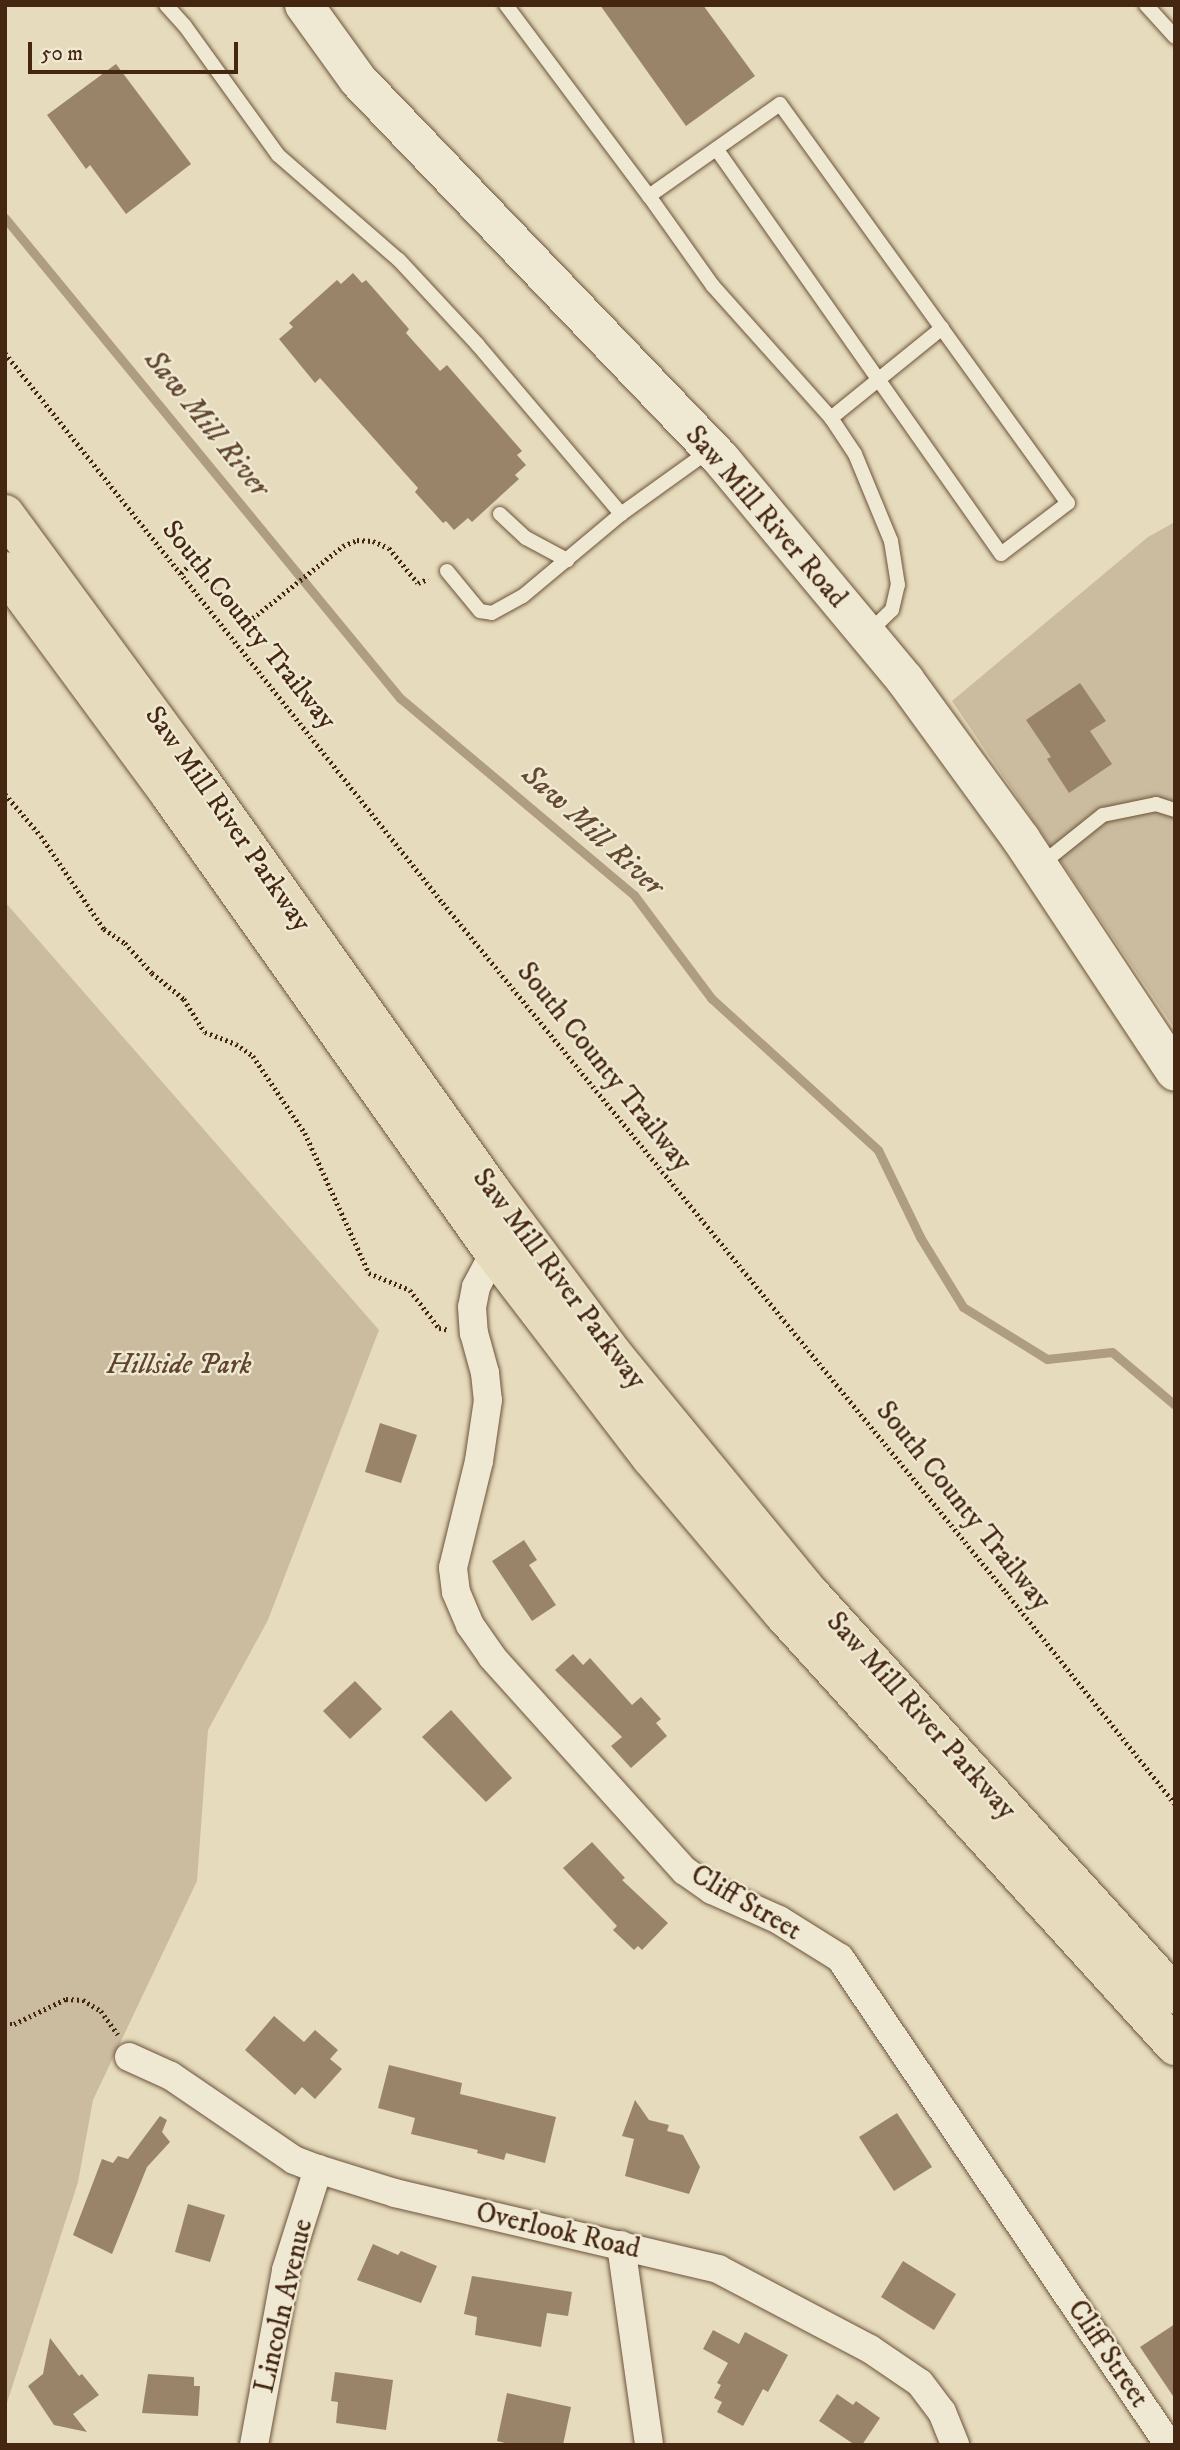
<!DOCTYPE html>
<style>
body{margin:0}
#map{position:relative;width:1180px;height:2450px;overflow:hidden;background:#e6dbbc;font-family:"IM FELL DW Pica",serif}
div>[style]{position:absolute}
.green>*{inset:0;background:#cbbc9f}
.stream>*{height:9px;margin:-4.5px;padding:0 4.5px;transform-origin:4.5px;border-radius:4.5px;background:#af9d82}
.building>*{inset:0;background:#998469}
.path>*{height:4.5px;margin-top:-2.25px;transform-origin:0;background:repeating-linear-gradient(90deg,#452610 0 2px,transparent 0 5.5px)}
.roads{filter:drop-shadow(0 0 2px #6d533b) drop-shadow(0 0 2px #6d533b)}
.lane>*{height:14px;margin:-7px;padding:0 7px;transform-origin:7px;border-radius:7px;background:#efe8d3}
.street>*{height:28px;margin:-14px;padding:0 14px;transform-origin:14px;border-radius:14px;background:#efe8d3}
.secondary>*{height:38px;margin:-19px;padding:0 19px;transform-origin:19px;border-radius:19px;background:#efe8d3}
.highway>*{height:38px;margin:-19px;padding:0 19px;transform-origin:19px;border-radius:19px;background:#e6dbbc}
span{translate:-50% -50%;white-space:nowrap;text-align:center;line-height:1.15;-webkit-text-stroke:5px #efe8d3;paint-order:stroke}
.street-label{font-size:28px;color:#452610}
.park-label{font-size:28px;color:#60442d;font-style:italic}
.water-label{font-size:30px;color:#654a32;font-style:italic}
.frame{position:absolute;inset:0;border:7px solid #452610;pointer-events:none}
.scale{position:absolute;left:28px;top:42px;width:210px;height:32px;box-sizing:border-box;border:4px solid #452610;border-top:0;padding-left:9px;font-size:21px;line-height:24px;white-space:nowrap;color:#452610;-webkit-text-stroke:5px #efe8d3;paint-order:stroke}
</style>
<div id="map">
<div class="green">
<i style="clip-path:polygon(1175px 522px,1175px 1029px,952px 701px,1148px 537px)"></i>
<i style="clip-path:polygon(5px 902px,379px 1330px,268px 1620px,208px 1730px,197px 1881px,93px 2100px,78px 2182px,5px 2409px)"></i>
</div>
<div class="stream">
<i style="left:5px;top:218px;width:622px;rotate:50.55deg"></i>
<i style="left:400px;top:698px;width:306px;rotate:40.1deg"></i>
<i style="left:634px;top:895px;width:129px;rotate:53.2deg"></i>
<i style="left:711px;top:998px;width:226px;rotate:42.3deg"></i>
<i style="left:878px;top:1150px;width:97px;rotate:64.2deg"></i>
<i style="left:920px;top:1237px;width:82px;rotate:58.4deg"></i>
<i style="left:963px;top:1307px;width:99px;rotate:31.8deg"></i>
<i style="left:1047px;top:1359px;width:65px;rotate:-6.1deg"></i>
<i style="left:1112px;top:1352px;width:82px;rotate:40.1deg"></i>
</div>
<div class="building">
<i style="clip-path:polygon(600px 5px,703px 5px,755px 76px,686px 126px)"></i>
<i style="clip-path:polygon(116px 64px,191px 164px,126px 214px,90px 165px,86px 169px,47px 115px)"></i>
<i style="clip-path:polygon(353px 273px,362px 283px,366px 280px,409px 329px,406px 333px,440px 371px,447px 365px,522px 451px,517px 455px,526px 465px,515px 475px,519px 479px,472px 522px,468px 518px,454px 530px,446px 521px,443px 523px,415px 492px,418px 488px,320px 378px,315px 383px,279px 339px,293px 327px,289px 323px,337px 280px,341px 284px)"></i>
<i style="clip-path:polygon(1080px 683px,1106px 721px,1090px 731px,1112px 764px,1069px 793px,1047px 759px,1051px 757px,1026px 720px)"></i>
<i style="clip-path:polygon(380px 1423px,417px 1435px,401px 1483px,365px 1472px)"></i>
<i style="clip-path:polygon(524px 1540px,537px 1560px,529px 1565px,556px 1605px,532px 1621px,492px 1561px)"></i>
<i style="clip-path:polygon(573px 1654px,583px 1665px,590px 1658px,632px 1705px,641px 1697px,661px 1719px,656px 1723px,667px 1736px,631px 1768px,611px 1746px,622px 1737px,555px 1670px)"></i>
<i style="clip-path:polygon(355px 1681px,382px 1709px,350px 1739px,323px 1711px)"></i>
<i style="clip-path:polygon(451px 1710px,512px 1778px,486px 1802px,422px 1737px)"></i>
<i style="clip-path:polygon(592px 1842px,625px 1878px,622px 1880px,668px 1923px,642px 1950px,638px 1946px,634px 1950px,613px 1930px,617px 1926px,563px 1868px)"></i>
<i style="clip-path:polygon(274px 2016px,304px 2042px,315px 2030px,338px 2050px,330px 2059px,342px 2069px,315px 2099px,302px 2087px,295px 2095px,245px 2050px)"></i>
<i style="clip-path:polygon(389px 2065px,462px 2083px,460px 2094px,556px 2117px,545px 2163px,506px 2153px,504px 2160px,477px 2153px,478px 2150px,411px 2134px,415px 2118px,378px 2108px)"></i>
<i style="clip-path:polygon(635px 2100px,649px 2120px,669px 2125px,667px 2131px,683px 2135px,700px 2167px,689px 2194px,625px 2176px,634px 2139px,622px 2136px)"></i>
<i style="clip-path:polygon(897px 2113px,932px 2167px,894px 2191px,859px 2137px)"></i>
<i style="clip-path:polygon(160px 2116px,167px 2120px,162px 2132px,170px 2142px,147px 2167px,112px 2254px,73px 2235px,102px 2159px,113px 2163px,118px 2156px,128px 2159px)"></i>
<i style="clip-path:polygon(188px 2204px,225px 2215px,210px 2262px,175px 2252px)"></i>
<i style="clip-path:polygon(373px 2244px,398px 2255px,401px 2251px,437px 2266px,421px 2303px,357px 2280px)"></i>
<i style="clip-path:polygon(903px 2261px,956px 2294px,934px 2330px,881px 2297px)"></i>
<i style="clip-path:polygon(472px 2276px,572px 2292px,568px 2316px,547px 2313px,541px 2347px,475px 2335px,477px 2317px,464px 2314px)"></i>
<i style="clip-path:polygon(1175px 2324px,1175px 2399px,1140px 2347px)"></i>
<i style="clip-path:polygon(713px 2330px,739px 2344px,745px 2332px,788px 2355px,768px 2392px,763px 2389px,743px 2426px,717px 2412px,722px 2402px,714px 2398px,721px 2385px,717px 2383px,728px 2363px,703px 2349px)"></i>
<i style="clip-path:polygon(50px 2338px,79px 2376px,82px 2374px,99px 2395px,73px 2414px,87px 2432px,54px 2425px,28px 2386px,43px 2374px)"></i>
<i style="clip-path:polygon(335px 2372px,393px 2380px,386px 2430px,336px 2423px,338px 2402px,331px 2401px)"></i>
<i style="clip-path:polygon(148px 2374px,194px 2377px,194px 2386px,200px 2386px,198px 2416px,142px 2413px)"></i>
<i style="clip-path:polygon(507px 2393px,571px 2407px,563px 2445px,513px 2445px,497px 2441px)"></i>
<i style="clip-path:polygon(837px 2394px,853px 2405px,856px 2401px,880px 2418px,862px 2445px,855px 2445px,819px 2421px)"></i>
</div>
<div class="path">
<i style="left:5px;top:353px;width:703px;rotate:51.47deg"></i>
<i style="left:443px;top:903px;width:890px;rotate:50.75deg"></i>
<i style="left:1006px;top:1592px;width:271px;rotate:51.4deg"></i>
<i style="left:181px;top:573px;width:15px;rotate:-42deg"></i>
<i style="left:192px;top:563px;width:81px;rotate:50deg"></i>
<i style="left:244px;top:625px;width:127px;rotate:-38.6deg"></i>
<i style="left:343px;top:546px;width:15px;rotate:-23deg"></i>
<i style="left:357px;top:540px;width:16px;rotate:4deg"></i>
<i style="left:373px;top:541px;width:17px;rotate:24deg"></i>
<i style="left:389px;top:548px;width:45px;rotate:50.4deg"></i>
<i style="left:418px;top:583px;width:11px;rotate:-22deg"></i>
<i style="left:5px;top:794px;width:55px;rotate:49.4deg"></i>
<i style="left:41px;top:836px;width:112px;rotate:55.9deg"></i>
<i style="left:104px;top:929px;width:25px;rotate:34deg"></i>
<i style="left:125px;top:943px;width:40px;rotate:48deg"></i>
<i style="left:152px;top:973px;width:41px;rotate:39.1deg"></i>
<i style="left:184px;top:999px;width:39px;rotate:58deg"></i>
<i style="left:205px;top:1032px;width:33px;rotate:21deg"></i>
<i style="left:236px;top:1044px;width:21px;rotate:35deg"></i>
<i style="left:253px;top:1056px;width:93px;rotate:56deg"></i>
<i style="left:305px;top:1133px;width:154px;rotate:65.4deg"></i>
<i style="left:369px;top:1273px;width:44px;rotate:22.5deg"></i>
<i style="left:410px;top:1290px;width:48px;rotate:52.7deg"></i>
<i style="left:439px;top:1328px;width:10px;rotate:11deg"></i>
<i style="left:5px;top:2024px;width:9px"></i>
<i style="left:14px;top:2024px;width:58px;rotate:-25.7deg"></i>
<i style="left:66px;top:1999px;width:17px;rotate:3deg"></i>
<i style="left:83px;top:2000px;width:21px;rotate:31deg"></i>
<i style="left:101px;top:2011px;width:29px;rotate:54deg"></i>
</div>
<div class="roads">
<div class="lane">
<i style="left:166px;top:5px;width:28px;rotate:48deg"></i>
<i style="left:185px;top:26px;width:159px;rotate:54.2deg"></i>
<i style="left:278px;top:155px;width:160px;rotate:41deg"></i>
<i style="left:399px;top:260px;width:115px;rotate:47.1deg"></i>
<i style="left:477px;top:344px;width:223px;rotate:49.7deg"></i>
<i style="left:621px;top:514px;width:110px;rotate:-35.7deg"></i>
<i style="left:506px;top:5px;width:239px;rotate:53.2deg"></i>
<i style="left:649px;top:196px;width:160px;rotate:-35.1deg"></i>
<i style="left:780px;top:104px;width:492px;rotate:54.2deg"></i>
<i style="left:1068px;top:503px;width:84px;rotate:142.7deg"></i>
<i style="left:1001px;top:554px;width:495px;rotate:-125.1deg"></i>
<i style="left:1146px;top:5px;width:43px;rotate:47.8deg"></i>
<i style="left:649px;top:196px;width:110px;rotate:54.6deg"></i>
<i style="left:713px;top:286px;width:177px;rotate:48.2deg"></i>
<i style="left:500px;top:514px;width:35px;rotate:43deg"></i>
<i style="left:526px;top:538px;width:47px;rotate:28.2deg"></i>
<i style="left:447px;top:571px;width:52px;rotate:50.5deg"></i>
<i style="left:480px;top:611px;width:12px;rotate:9deg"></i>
<i style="left:492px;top:613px;width:35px;rotate:-29deg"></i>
<i style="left:523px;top:596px;width:128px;rotate:-39.9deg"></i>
<i style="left:868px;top:633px;width:33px;rotate:-44deg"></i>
<i style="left:892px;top:610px;width:26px;rotate:-77deg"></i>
<i style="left:898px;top:585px;width:45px;rotate:-99deg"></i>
<i style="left:891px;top:541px;width:94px;rotate:-112.5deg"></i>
<i style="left:855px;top:454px;width:43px;rotate:-123.7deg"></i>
<i style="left:831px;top:418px;width:143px;rotate:-39deg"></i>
<i style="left:1039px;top:866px;width:82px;rotate:-38.6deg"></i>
<i style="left:1103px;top:815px;width:54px;rotate:-11.7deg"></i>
<i style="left:1156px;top:804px;width:20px;rotate:18deg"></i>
</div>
<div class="street">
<i style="left:494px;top:1253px;width:38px;rotate:118deg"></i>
<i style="left:476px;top:1287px;width:20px;rotate:101deg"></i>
<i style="left:472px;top:1307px;width:26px;rotate:86deg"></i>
<i style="left:474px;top:1333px;width:41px;rotate:74.6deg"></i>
<i style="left:485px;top:1373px;width:27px;rotate:84deg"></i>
<i style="left:488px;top:1400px;width:62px;rotate:98.4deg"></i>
<i style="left:479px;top:1461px;width:110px;rotate:103.7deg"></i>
<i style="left:453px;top:1568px;width:24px;rotate:83deg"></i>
<i style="left:456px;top:1592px;width:36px;rotate:67deg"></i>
<i style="left:470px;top:1625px;width:39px;rotate:55deg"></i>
<i style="left:492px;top:1657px;width:288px;rotate:48deg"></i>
<i style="left:685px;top:1871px;width:33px;rotate:35deg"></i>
<i style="left:712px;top:1890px;width:73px;rotate:24.1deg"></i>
<i style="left:779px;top:1920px;width:72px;rotate:31.9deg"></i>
<i style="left:840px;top:1958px;width:588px;rotate:55.96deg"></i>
<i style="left:129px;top:2057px;width:46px;rotate:24.3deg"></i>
<i style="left:171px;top:2076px;width:149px;rotate:34.3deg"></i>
<i style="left:294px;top:2160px;width:26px;rotate:21deg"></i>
<i style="left:318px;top:2169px;width:81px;rotate:17.3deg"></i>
<i style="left:395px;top:2193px;width:332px;rotate:13.2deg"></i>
<i style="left:718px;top:2269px;width:172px;rotate:27.8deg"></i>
<i style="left:870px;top:2349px;width:60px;rotate:34.2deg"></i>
<i style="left:920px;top:2383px;width:36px;rotate:53deg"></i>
<i style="left:942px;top:2412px;width:35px;rotate:68deg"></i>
<i style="left:621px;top:2245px;width:202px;rotate:82deg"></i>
<i style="left:254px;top:2445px;width:178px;rotate:-79.6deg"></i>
<i style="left:286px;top:2270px;width:106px;rotate:-72.4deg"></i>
</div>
<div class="secondary">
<i style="left:304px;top:5px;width:92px;rotate:54.2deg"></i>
<i style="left:358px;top:80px;width:525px;rotate:46.24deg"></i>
<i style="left:721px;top:459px;width:288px;rotate:50.2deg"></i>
<i style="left:905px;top:680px;width:197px;rotate:53.9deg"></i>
<i style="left:1021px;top:839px;width:279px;rotate:56.5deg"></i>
</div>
<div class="highway">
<i style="left:5px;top:514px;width:323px;rotate:53.7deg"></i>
<i style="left:196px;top:774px;width:510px;rotate:54.66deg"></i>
<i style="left:491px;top:1190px;width:206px;rotate:53.3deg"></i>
<i style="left:614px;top:1355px;width:304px;rotate:50.6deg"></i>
<i style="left:807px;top:1590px;width:547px;rotate:47.74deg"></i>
<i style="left:5px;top:571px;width:278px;rotate:53.6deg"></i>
<i style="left:170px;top:795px;width:561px;rotate:54.72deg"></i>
<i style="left:494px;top:1253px;width:258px;rotate:52.6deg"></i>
<i style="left:651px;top:1458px;width:203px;rotate:49.8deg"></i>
<i style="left:782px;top:1613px;width:585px;rotate:47.77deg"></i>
</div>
</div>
<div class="street-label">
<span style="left:766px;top:517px;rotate:49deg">Saw Mill River Road</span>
<span style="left:249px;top:625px;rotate:51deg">South County Trailway</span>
<span style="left:228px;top:819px;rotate:55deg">Saw Mill River Parkway</span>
<span style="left:604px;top:1067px;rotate:51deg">South County Trailway</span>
<span style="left:559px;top:1279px;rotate:53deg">Saw Mill River Parkway</span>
<span style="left:963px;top:1506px;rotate:51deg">South County Trailway</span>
<span style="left:921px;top:1716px;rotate:48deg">Saw Mill River Parkway</span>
<span style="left:746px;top:1903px;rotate:30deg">Cliff Street</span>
<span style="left:558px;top:2231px;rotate:13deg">Overlook Road</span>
<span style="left:284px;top:2306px;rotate:-77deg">Lincoln Avenue</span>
<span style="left:1108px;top:2354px;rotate:56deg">Cliff Street</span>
</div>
<div class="park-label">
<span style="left:179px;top:1365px">Hillside Park</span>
</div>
<div class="water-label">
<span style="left:206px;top:424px;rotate:51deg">Saw Mill River</span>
<span style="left:592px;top:831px;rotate:42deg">Saw Mill River</span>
</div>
<div class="frame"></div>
<div class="scale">50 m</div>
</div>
